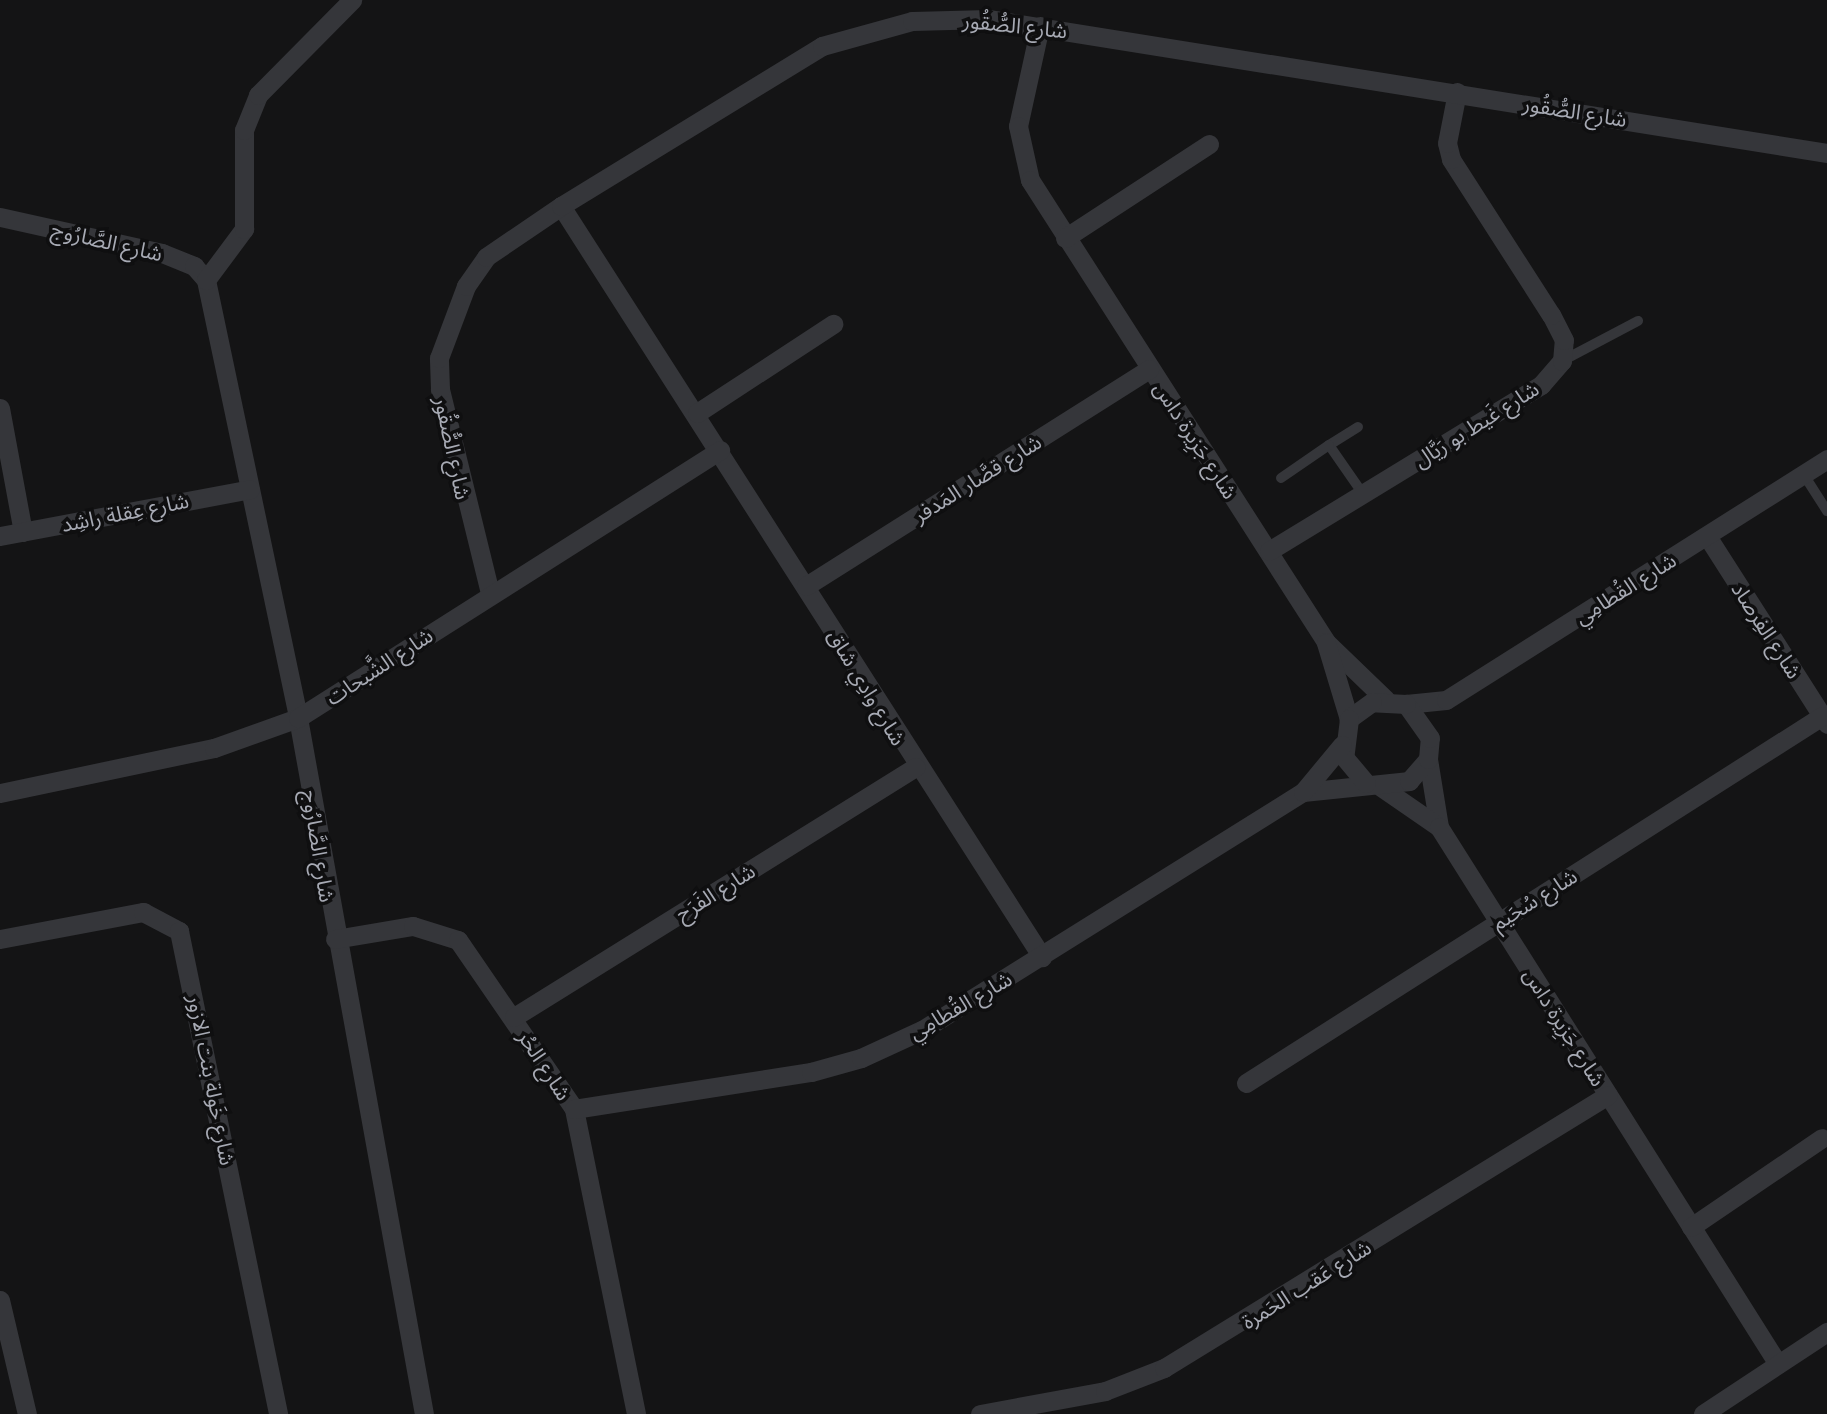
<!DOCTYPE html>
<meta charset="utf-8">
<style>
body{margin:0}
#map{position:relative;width:1827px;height:1414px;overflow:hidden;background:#141415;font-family:Mulish,"Noto Sans Arabic",sans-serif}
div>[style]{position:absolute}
.lane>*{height:10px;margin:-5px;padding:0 5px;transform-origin:5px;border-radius:5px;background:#35363a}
.street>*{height:19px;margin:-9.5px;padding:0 9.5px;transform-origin:9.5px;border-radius:9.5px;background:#35363a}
span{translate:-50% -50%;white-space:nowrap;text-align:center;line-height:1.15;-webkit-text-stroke:7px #0f0f10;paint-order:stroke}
.street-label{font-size:21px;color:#a7aab4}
</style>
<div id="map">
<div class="lane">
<i style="left:1562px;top:361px;width:86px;rotate:-27.8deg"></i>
<i style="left:1358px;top:427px;width:34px;rotate:148deg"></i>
<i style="left:1329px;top:445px;width:60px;rotate:55.2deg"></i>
<i style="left:1804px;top:475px;width:43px;rotate:57.4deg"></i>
<i style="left:1281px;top:478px;width:58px;rotate:-34.5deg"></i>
</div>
<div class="street">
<i style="left:1040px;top:26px;width:102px;rotate:102.4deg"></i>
<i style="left:1018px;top:126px;width:55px;rotate:77.5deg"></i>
<i style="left:1030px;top:180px;width:549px;rotate:57.35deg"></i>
<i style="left:1326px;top:642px;width:83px;rotate:44deg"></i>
<i style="left:561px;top:206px;width:892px;rotate:57.36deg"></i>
<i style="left:0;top:217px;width:166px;rotate:12.5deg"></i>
<i style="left:162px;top:253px;width:35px;rotate:22deg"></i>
<i style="left:194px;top:266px;width:18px;rotate:49deg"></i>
<i style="left:206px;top:280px;width:448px;rotate:78.1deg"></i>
<i style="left:298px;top:718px;width:707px;rotate:79.74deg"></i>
<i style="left:1065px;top:238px;width:172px;rotate:-33.1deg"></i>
<i style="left:206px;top:280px;width:64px;rotate:-53.3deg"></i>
<i style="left:244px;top:229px;width:99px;rotate:-90deg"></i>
<i style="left:244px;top:130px;width:38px;rotate:-68deg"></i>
<i style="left:258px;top:95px;width:134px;rotate:-45.3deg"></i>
<i style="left:0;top:408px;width:126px;rotate:79.5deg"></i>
<i style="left:697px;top:413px;width:163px;rotate:-33.2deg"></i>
<i style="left:0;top:536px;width:254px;rotate:-10.6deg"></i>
<i style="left:1707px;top:536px;width:223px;rotate:57.4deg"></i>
<i style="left:1269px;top:551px;width:319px;rotate:-31.4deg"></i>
<i style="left:1541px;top:385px;width:32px;rotate:-49deg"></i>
<i style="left:1562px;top:361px;width:21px;rotate:-85deg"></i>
<i style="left:1564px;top:340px;width:28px;rotate:-117deg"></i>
<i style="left:1551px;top:315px;width:185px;rotate:-122.7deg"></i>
<i style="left:1451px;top:159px;width:16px;rotate:-104deg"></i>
<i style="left:1447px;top:143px;width:52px;rotate:-78.9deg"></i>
<i style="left:806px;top:586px;width:406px;rotate:-32.3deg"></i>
<i style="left:490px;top:593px;width:210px;rotate:-103.8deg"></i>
<i style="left:440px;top:389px;width:31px;rotate:-92deg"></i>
<i style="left:439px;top:358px;width:77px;rotate:-69.4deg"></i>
<i style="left:466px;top:286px;width:35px;rotate:-55deg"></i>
<i style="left:486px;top:257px;width:91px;rotate:-34.2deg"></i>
<i style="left:561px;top:206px;width:306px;rotate:-31.5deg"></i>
<i style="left:822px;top:46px;width:93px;rotate:-15.5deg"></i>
<i style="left:912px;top:21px;width:76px;rotate:-1.5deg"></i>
<i style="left:988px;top:19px;width:850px;rotate:9.07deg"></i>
<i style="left:1326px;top:643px;width:79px;rotate:73.2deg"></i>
<i style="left:1406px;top:704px;width:40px;rotate:-5.7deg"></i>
<i style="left:1446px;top:700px;width:451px;rotate:-32.3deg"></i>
<i style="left:1428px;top:759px;width:69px;rotate:80.8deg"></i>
<i style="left:1381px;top:787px;width:70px;rotate:34.6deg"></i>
<i style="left:1439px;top:827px;width:635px;rotate:57.74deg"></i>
<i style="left:1303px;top:792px;width:107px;rotate:-5.9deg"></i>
<i style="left:1409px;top:781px;width:29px;rotate:-49deg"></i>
<i style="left:1428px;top:759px;width:21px;rotate:-85deg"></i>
<i style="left:1430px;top:738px;width:42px;rotate:-125.2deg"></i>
<i style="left:1406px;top:704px;width:34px;rotate:-177deg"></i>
<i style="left:1372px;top:702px;width:29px;rotate:144deg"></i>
<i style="left:1349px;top:719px;width:38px;rotate:97deg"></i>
<i style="left:1344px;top:757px;width:34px;rotate:50deg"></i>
<i style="left:0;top:793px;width:219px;rotate:-11.9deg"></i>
<i style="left:214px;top:748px;width:89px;rotate:-19.7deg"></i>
<i style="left:298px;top:718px;width:500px;rotate:-32.4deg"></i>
<i style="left:0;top:939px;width:146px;rotate:-10.7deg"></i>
<i style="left:143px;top:912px;width:41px;rotate:27.8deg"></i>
<i style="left:179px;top:931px;width:493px;rotate:78.4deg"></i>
<i style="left:335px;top:939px;width:79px;rotate:-9.5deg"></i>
<i style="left:413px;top:926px;width:47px;rotate:17.3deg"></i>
<i style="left:458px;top:940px;width:205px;rotate:55.5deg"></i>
<i style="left:574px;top:1109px;width:311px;rotate:78.5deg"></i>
<i style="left:514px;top:1017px;width:473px;rotate:-31.9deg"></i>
<i style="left:1246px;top:1083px;width:683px;rotate:-32.5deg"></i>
<i style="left:574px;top:1109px;width:240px;rotate:-8.9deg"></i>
<i style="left:811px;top:1072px;width:52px;rotate:-15.6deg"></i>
<i style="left:861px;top:1058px;width:67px;rotate:-24.7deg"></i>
<i style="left:922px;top:1030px;width:449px;rotate:-32deg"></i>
<i style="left:1303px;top:792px;width:61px;rotate:-50.3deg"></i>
<i style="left:1691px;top:1227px;width:158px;rotate:-34.2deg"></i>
<i style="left:0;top:1300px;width:117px;rotate:76.7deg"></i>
<i style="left:980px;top:1414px;width:127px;rotate:-10.4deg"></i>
<i style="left:1105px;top:1391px;width:63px;rotate:-21.3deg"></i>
<i style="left:1164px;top:1368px;width:521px;rotate:-31.59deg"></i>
<i style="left:1703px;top:1414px;width:149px;rotate:-33.5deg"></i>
</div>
<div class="street-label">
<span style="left:1015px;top:25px;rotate:6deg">شارع الصُّقُور</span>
<span style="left:1575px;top:111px;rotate:9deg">شارع الصُّقُور</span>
<span style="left:107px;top:241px;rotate:13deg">شارع الصَّارُوج</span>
<span style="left:1476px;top:424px;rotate:-32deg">شارع غَيط بو رَيَّال</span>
<span style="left:1196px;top:440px;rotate:57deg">شارع جَزِيرة داس</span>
<span style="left:453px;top:448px;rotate:78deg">شارع الصُّقُور</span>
<span style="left:977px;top:478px;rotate:-32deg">شارع قصَّار المَدفر</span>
<span style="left:125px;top:512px;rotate:-11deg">شارع عِقلة راشِد</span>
<span style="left:1625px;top:588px;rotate:-32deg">شارع القُطامِي</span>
<span style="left:1767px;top:630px;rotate:57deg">شارع الفِرصاد</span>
<span style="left:379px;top:666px;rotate:-33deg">شارع الشَّبحات</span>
<span style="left:867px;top:687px;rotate:59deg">شارع وادِي شاق</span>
<span style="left:319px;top:846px;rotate:81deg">شارع الصَّارُوج</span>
<span style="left:715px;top:892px;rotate:-32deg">شارع الفَرَح</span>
<span style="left:1534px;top:899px;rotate:-32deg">شارع سُحَيم</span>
<span style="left:960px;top:1005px;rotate:-30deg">شارع القُطامِي</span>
<span style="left:1565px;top:1027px;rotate:58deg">شارع جَزِيرة داس</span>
<span style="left:545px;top:1065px;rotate:57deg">شارع الحُر</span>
<span style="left:212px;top:1080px;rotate:79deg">شارع خَولة بنت الازور</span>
<span style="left:1306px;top:1284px;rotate:-32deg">شارع عَقب الحَمرة</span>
</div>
</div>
